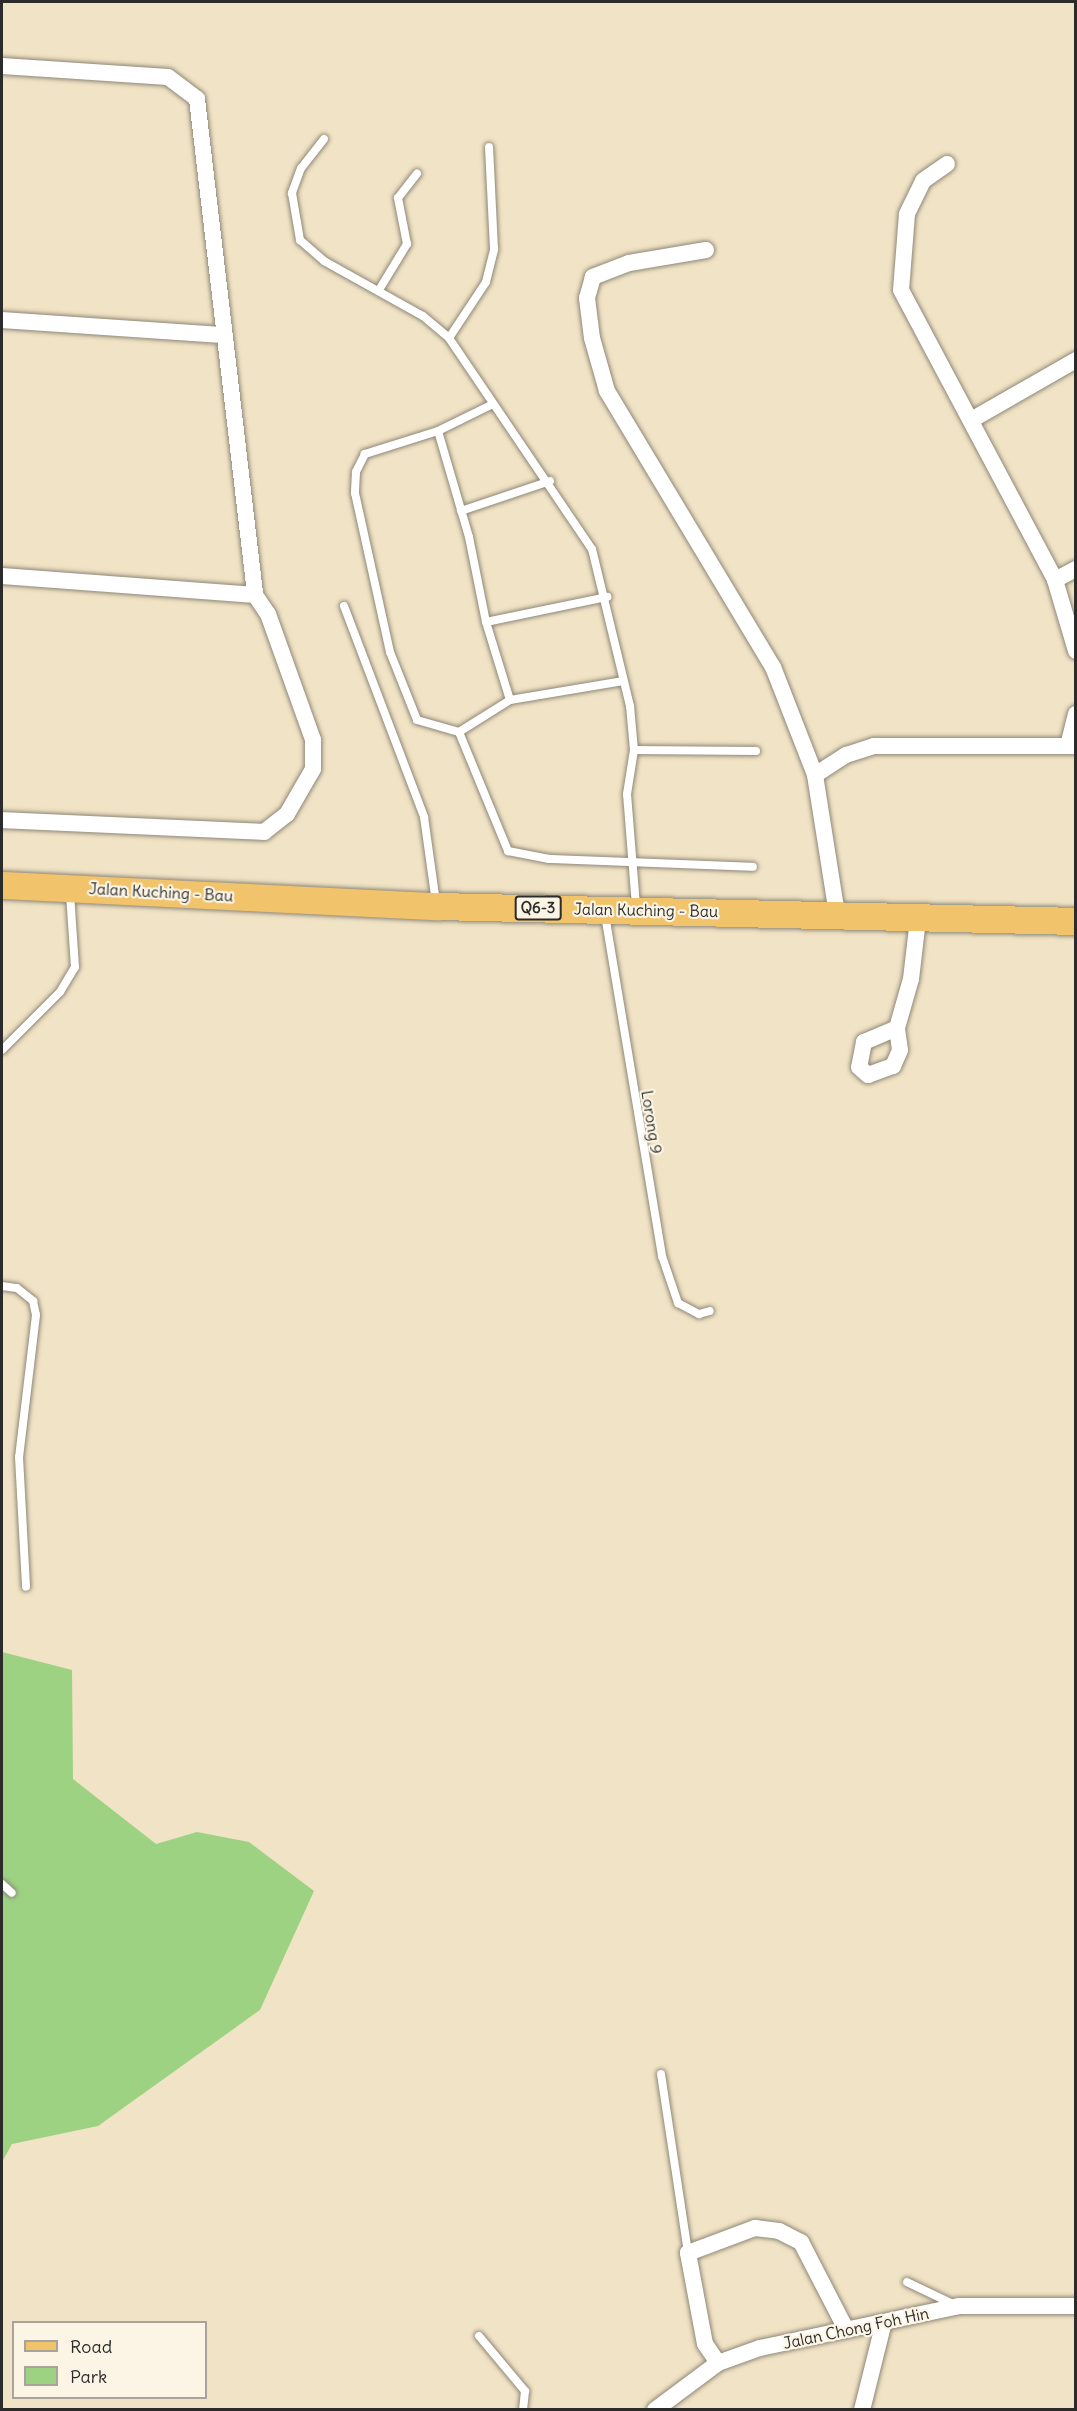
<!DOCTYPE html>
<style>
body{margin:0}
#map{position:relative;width:1077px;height:2411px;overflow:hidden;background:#f1e3c5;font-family:Delius,sans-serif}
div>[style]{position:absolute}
.green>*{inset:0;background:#9dd283}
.roads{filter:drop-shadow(0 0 2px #8e8778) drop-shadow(0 0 2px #8e8778)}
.service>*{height:8px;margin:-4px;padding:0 4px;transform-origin:4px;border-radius:4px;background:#fff}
.minor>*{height:16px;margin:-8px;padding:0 8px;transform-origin:8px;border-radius:8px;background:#fff}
.primary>*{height:27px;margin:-13.5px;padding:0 13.5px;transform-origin:13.5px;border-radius:13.5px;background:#f1c36a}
span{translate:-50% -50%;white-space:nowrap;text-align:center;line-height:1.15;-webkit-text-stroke:4.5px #fcf5e5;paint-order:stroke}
.shield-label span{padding:2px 4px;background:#fcf5e5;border:2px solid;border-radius:4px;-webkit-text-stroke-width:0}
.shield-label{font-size:15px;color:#2b2b2b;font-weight:700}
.street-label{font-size:16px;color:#2b2b2b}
.frame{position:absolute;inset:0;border:3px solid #2b2b2b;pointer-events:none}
.legend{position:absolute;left:12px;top:2321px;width:195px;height:78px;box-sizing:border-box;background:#fcf5e5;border:2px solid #a8a49b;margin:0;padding:8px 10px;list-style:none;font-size:18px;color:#2b2b2b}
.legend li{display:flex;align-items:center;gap:12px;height:30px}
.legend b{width:30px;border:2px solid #a8a49b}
</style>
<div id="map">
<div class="green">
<i style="clip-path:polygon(2px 1652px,72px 1670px,73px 1779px,156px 1844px,197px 1832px,249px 1842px,314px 1891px,260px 2010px,98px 2126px,12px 2144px,2px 2162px)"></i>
</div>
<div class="roads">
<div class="service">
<i style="left:324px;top:139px;width:37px;rotate:128deg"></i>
<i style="left:301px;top:168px;width:27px;rotate:110deg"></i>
<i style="left:292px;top:193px;width:48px;rotate:80.3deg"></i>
<i style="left:300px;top:240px;width:32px;rotate:41deg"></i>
<i style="left:324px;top:261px;width:113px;rotate:29.1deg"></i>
<i style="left:423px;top:316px;width:34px;rotate:40deg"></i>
<i style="left:449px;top:338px;width:255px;rotate:55.9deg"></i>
<i style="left:592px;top:549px;width:162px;rotate:76.4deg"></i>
<i style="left:630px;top:706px;width:44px;rotate:84.8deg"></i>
<i style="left:634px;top:750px;width:45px;rotate:99deg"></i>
<i style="left:627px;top:794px;width:112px;rotate:85.4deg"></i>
<i style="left:379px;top:290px;width:54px;rotate:-58.7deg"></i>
<i style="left:407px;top:244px;width:47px;rotate:-101.1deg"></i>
<i style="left:398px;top:198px;width:31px;rotate:-52deg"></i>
<i style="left:449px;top:338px;width:67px;rotate:-56.5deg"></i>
<i style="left:486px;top:282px;width:34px;rotate:-76deg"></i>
<i style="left:494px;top:249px;width:102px;rotate:-92.8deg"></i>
<i style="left:493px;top:404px;width:61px;rotate:153.9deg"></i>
<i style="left:438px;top:431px;width:77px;rotate:162.5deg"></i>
<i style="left:365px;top:454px;width:20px;rotate:117deg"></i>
<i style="left:356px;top:472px;width:21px;rotate:93deg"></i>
<i style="left:355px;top:493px;width:163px;rotate:77.6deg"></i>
<i style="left:390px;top:652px;width:73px;rotate:68.3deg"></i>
<i style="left:417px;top:720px;width:44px;rotate:15.9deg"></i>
<i style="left:459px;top:732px;width:129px;rotate:67.6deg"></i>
<i style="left:508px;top:851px;width:42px;rotate:11deg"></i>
<i style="left:549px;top:859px;width:204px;rotate:2.2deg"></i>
<i style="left:438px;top:431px;width:110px;rotate:73.7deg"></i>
<i style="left:469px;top:537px;width:87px;rotate:78.7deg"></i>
<i style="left:461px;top:511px;width:94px;rotate:-18.6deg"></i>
<i style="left:344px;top:606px;width:226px;rotate:69.2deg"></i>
<i style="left:424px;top:817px;width:86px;rotate:82deg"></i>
<i style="left:510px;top:700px;width:82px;rotate:-107.1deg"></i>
<i style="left:486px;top:622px;width:124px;rotate:-11.7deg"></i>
<i style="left:459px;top:732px;width:60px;rotate:-32.1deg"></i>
<i style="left:510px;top:700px;width:115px;rotate:-9.5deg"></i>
<i style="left:634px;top:750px;width:122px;rotate:0.5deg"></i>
<i style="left:605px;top:915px;width:346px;rotate:80.5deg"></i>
<i style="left:662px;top:1256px;width:50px;rotate:71.2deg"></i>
<i style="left:678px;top:1303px;width:24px;rotate:28deg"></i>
<i style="left:699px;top:1314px;width:11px;rotate:-15deg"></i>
<i style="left:2px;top:1050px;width:82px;rotate:-45deg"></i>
<i style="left:60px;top:992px;width:29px;rotate:-59deg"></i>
<i style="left:75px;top:967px;width:74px;rotate:-93.9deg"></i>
<i style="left:2px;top:1286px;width:15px;rotate:8deg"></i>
<i style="left:17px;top:1288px;width:21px;rotate:39deg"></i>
<i style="left:33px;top:1301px;width:14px;rotate:78deg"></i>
<i style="left:36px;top:1315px;width:143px;rotate:96.8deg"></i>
<i style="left:19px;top:1457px;width:130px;rotate:86.9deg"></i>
<i style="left:2px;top:1884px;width:13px;rotate:42deg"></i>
<i style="left:661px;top:2074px;width:181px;rotate:81.4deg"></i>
<i style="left:907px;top:2282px;width:53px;rotate:25.6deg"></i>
<i style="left:479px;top:2336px;width:72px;rotate:50.1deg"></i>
<i style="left:525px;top:2391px;width:19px;rotate:96deg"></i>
</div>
<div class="minor">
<i style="left:2px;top:66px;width:166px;rotate:3.8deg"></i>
<i style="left:168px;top:77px;width:36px;rotate:37deg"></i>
<i style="left:197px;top:99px;width:499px;rotate:83.3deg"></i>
<i style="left:947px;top:164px;width:29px;rotate:145deg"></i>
<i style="left:923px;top:181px;width:37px;rotate:116deg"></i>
<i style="left:907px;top:214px;width:76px;rotate:94.5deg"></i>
<i style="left:901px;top:290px;width:328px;rotate:62deg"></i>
<i style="left:1055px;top:580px;width:74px;rotate:73.5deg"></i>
<i style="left:706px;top:250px;width:78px;rotate:170.4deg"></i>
<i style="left:629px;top:263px;width:39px;rotate:159deg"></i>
<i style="left:593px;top:277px;width:22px;rotate:106deg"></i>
<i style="left:587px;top:298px;width:40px;rotate:82.9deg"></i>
<i style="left:592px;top:338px;width:55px;rotate:74.2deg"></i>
<i style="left:607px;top:391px;width:322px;rotate:59deg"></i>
<i style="left:773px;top:667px;width:116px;rotate:68.7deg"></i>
<i style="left:2px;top:320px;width:223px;rotate:3.9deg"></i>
<i style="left:973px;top:419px;width:119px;rotate:-29.8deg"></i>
<i style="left:2px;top:576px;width:254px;rotate:4.3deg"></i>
<i style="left:255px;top:595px;width:23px;rotate:56deg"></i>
<i style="left:268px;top:614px;width:134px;rotate:70.3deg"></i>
<i style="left:313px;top:740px;width:29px;rotate:90deg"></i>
<i style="left:313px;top:769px;width:52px;rotate:120deg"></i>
<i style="left:287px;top:814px;width:29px;rotate:142deg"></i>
<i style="left:264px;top:832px;width:262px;rotate:-177.4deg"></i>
<i style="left:1055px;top:580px;width:24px;rotate:-28deg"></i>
<i style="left:1068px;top:746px;width:33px;rotate:-76deg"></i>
<i style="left:837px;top:914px;width:141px;rotate:-99deg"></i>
<i style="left:815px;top:775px;width:37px;rotate:-33deg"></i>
<i style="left:846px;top:755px;width:29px;rotate:-18deg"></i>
<i style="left:874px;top:746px;width:202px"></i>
<i style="left:897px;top:1028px;width:36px;rotate:157deg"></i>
<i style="left:864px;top:1042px;width:25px;rotate:101deg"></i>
<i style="left:859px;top:1067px;width:12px;rotate:42deg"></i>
<i style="left:868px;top:1075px;width:27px;rotate:-20deg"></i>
<i style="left:893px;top:1066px;width:17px;rotate:-66deg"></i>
<i style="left:900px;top:1050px;width:22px;rotate:-98deg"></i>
<i style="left:897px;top:1028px;width:51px;rotate:-74.1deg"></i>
<i style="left:911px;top:979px;width:60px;rotate:-83.3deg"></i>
<i style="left:718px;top:2363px;width:23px;rotate:-124deg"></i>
<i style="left:705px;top:2344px;width:93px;rotate:-100.6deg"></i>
<i style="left:688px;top:2253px;width:72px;rotate:-20.5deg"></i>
<i style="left:755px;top:2228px;width:24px;rotate:7deg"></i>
<i style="left:779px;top:2231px;width:25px;rotate:27deg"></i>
<i style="left:801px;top:2242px;width:98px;rotate:62.7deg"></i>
<i style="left:655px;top:2410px;width:79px;rotate:-36.7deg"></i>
<i style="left:718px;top:2363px;width:45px;rotate:-19.7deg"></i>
<i style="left:760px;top:2348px;width:203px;rotate:-11.9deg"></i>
<i style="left:959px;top:2306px;width:117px"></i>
<i style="left:862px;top:2410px;width:87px;rotate:-76deg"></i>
</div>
<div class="primary">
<i style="left:2px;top:885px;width:436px;rotate:2.8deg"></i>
<i style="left:437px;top:906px;width:639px;rotate:1.34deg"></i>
</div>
</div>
<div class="shield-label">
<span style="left:538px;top:908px">Q6-3</span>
</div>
<div class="street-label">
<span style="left:161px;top:892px;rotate:3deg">Jalan Kuching - Bau</span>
<span style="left:646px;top:910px;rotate:1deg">Jalan Kuching - Bau</span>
<span style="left:652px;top:1122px;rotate:81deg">Lorong 9</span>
<span style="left:856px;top:2328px;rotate:-12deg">Jalan Chong Foh Hin</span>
</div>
<div class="frame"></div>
<ul class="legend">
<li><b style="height:8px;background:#f1c36a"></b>Road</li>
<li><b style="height:16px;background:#9dd283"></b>Park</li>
</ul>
</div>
